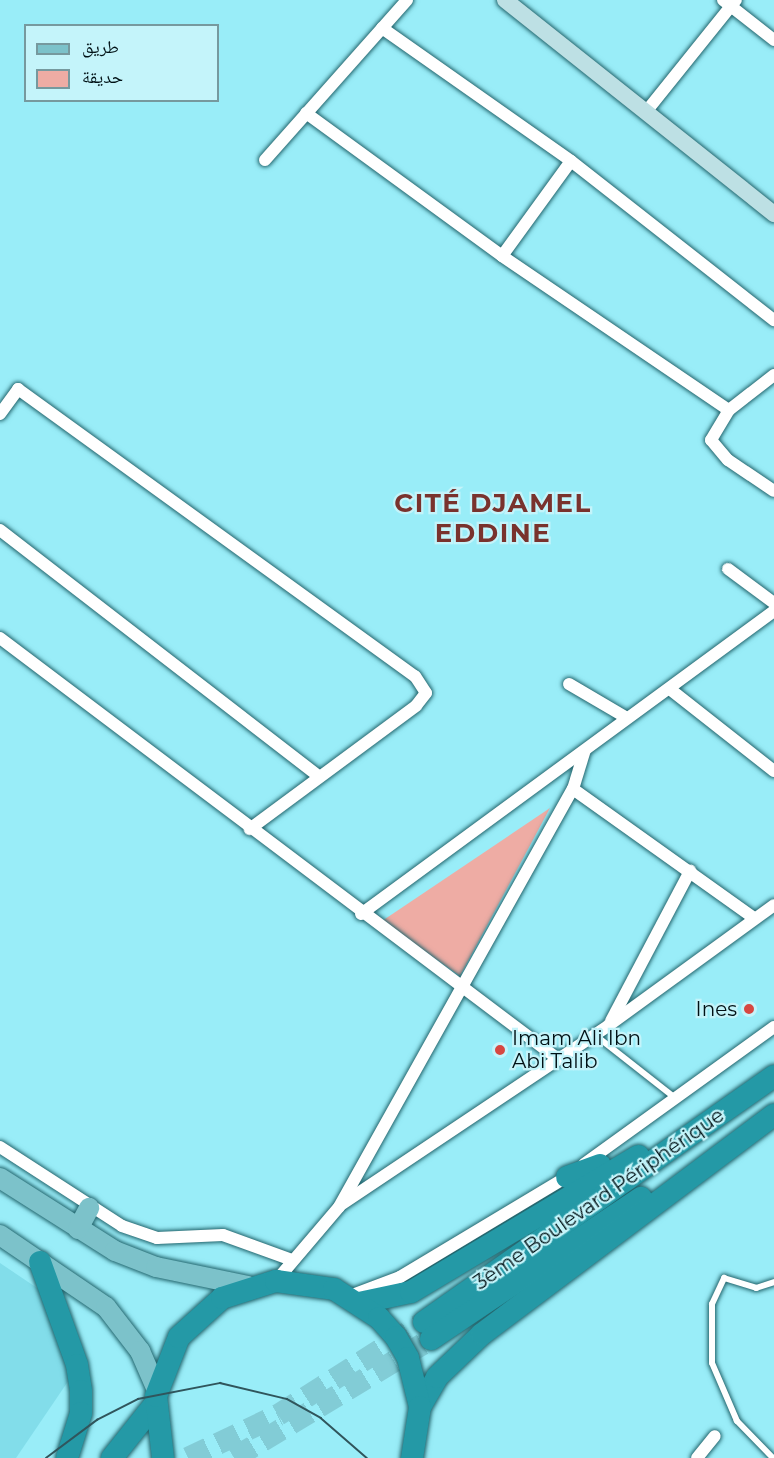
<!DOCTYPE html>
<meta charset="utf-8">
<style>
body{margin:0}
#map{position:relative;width:774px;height:1458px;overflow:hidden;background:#99edf8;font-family:Montserrat,"Noto Naskh Arabic",sans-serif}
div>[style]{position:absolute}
.built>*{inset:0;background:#82ddea}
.green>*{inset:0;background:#eeaca4}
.highway-tunnel>*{height:22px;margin-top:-11px;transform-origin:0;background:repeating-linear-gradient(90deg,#82ccd6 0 22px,transparent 0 33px)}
.roads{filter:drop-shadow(0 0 2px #23656d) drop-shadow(0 0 2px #23656d)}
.lane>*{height:6px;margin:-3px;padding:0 3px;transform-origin:3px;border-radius:3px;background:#fff}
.street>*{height:12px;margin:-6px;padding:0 6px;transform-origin:6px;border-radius:6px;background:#fff}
.secondary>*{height:16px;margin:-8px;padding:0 8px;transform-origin:8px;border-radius:8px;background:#bde0e4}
.primary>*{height:20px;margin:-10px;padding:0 10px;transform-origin:10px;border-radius:10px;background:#7cc2ca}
.highway>*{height:22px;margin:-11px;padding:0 11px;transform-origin:11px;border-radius:11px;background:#2499a6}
.tram>*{height:1.5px;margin:-0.75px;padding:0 0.75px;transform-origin:0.75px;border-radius:0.75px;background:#30555c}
.dots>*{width:16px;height:16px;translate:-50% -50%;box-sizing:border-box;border:3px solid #c4f4fa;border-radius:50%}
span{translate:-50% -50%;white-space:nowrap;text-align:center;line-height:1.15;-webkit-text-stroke:4.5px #c4f4fa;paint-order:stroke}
.poi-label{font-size:20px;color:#001115}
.right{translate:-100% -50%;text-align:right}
.left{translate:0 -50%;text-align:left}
.street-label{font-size:20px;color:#001115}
.district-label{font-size:26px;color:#79322d;font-weight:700;letter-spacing:1.5px}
.legend{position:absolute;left:24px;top:24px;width:195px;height:78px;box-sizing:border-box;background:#c4f4fa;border:2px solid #76999e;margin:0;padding:8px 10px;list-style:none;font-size:18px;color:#001115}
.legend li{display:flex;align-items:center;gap:12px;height:30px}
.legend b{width:30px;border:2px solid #76999e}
</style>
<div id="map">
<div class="built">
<i style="clip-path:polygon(0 1263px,46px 1294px,71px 1377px,16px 1458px,0 1458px)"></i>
</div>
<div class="green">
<i style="clip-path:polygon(550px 808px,460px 976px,382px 921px)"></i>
</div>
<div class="highway-tunnel">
<i style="left:188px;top:1458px;width:100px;rotate:-25.5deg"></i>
<i style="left:278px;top:1415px;width:173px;rotate:-32.5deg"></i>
<i style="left:234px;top:1458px;width:230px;rotate:-31.1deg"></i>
</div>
<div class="roads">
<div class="lane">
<i style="left:595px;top:1035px;width:100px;rotate:38.1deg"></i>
<i style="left:773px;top:1458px;width:52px;rotate:-134.2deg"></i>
<i style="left:737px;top:1421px;width:63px;rotate:-113.3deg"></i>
<i style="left:712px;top:1363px;width:59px;rotate:-90deg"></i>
<i style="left:712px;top:1304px;width:29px;rotate:-65deg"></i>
<i style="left:724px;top:1278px;width:34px;rotate:17deg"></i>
<i style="left:756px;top:1288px;width:19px;rotate:-18deg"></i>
</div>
<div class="street">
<i style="left:723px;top:0;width:65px;rotate:38.1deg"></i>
<i style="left:382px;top:28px;width:231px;rotate:35.1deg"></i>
<i style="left:571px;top:161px;width:258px;rotate:38.1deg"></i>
<i style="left:306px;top:113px;width:243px;rotate:36.1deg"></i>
<i style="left:502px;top:256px;width:274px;rotate:34.2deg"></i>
<i style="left:645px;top:113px;width:145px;rotate:-51.2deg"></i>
<i style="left:265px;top:160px;width:214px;rotate:-48.4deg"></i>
<i style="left:502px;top:256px;width:117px;rotate:-54deg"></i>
<i style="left:774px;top:375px;width:57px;rotate:142.1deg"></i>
<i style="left:729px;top:410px;width:35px;rotate:121deg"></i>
<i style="left:711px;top:440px;width:26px;rotate:50deg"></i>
<i style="left:728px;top:460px;width:55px;rotate:34deg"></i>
<i style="left:0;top:414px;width:31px;rotate:-54deg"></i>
<i style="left:18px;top:389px;width:490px;rotate:35.9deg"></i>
<i style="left:415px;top:676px;width:20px;rotate:57deg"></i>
<i style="left:426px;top:693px;width:16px;rotate:128deg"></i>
<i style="left:416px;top:706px;width:207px;rotate:143.5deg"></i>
<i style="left:0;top:530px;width:402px;rotate:37.7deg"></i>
<i style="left:728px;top:569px;width:57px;rotate:36.5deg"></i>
<i style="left:0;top:638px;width:699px;rotate:37.03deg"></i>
<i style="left:569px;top:684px;width:67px;rotate:30.4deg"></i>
<i style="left:671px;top:690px;width:131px;rotate:38.2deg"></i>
<i style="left:573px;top:789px;width:222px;rotate:35.5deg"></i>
<i style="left:361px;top:914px;width:512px;rotate:-36.27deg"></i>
<i style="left:611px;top:1021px;width:170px;rotate:-62.2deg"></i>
<i style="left:0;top:1147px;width:145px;rotate:32.9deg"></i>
<i style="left:122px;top:1226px;width:37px;rotate:19deg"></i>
<i style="left:157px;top:1238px;width:66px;rotate:-2.6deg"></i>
<i style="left:223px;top:1235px;width:73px;rotate:19.9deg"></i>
<i style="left:584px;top:1164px;width:234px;rotate:-35.8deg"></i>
<i style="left:342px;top:1204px;width:321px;rotate:-33.8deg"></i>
<i style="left:609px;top:1025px;width:204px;rotate:-36deg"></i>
<i style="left:276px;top:1281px;width:97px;rotate:-49.6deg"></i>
<i style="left:339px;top:1207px;width:479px;rotate:-60.8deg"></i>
<i style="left:573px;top:789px;width:39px;rotate:-73deg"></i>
<i style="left:352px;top:1295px;width:51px;rotate:-20.6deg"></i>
<i style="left:400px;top:1277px;width:198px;rotate:-31deg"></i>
<i style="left:697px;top:1458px;width:28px;rotate:-51deg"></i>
</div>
<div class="secondary">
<i style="left:505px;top:0;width:344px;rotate:38.5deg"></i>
</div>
<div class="primary">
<i style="left:0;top:1178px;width:136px;rotate:32.4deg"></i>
<i style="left:115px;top:1251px;width:44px;rotate:21.3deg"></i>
<i style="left:156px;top:1267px;width:94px;rotate:11.7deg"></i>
<i style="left:78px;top:1229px;width:24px;rotate:-62deg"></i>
<i style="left:0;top:1235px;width:128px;rotate:34.2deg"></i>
<i style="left:106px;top:1307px;width:56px;rotate:52.3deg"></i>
<i style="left:140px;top:1351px;width:43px;rotate:66.4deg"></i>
</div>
<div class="highway">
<i style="left:567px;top:1177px;width:35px;rotate:-20deg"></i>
<i style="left:40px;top:1262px;width:109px;rotate:70.2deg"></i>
<i style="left:77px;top:1365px;width:26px;rotate:81deg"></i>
<i style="left:81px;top:1391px;width:22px;rotate:90deg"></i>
<i style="left:81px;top:1413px;width:47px;rotate:107.3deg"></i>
<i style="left:359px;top:1303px;width:53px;rotate:-11.9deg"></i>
<i style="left:411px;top:1292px;width:265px;rotate:-30.9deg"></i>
<i style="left:424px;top:1322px;width:428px;rotate:-35.1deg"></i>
<i style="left:431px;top:1339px;width:253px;rotate:-33.9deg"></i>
<i style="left:420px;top:1407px;width:34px;rotate:-60deg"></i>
<i style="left:437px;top:1377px;width:62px;rotate:-43.7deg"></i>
<i style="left:482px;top:1334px;width:365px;rotate:-36.9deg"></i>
<i style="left:112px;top:1458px;width:69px;rotate:-51.5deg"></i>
<i style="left:163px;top:1458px;width:62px;rotate:-96.4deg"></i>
<i style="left:156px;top:1396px;width:63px;rotate:-68.7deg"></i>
<i style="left:179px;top:1337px;width:58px;rotate:-42.2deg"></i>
<i style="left:222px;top:1298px;width:57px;rotate:-17.5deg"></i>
<i style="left:276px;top:1281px;width:59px;rotate:7.9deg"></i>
<i style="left:334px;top:1289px;width:54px;rotate:32.8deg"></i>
<i style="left:379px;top:1318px;width:25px;rotate:48deg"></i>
<i style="left:396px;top:1337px;width:24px;rotate:60deg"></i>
<i style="left:408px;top:1358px;width:50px;rotate:76.2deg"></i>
<i style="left:420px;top:1407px;width:52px;rotate:98.9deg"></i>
</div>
</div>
<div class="tram">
<i style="left:46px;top:1458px;width:64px;rotate:-36.7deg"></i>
<i style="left:97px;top:1420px;width:46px;rotate:-27.1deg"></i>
<i style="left:138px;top:1399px;width:84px;rotate:-11deg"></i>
<i style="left:220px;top:1383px;width:69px;rotate:13.4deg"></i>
<i style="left:287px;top:1399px;width:39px;rotate:29deg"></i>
<i style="left:321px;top:1418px;width:61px;rotate:41deg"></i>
</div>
<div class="dots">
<i style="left:749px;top:1009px;background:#d64741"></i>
<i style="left:500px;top:1050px;background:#d64741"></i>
</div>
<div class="poi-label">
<span class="right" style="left:737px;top:1009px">Ines</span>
<span class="left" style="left:512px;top:1050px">Imam Ali Ibn<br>Abi Talib</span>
</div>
<div class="street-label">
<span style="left:599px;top:1199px;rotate:-35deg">3ème Boulevard Périphérique</span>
</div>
<div class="district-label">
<span style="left:493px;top:519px">CITÉ DJAMEL<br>EDDINE</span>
</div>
<ul class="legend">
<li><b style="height:8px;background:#7cc2ca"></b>طريق</li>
<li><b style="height:16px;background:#eeaca4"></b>حديقة</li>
</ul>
</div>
